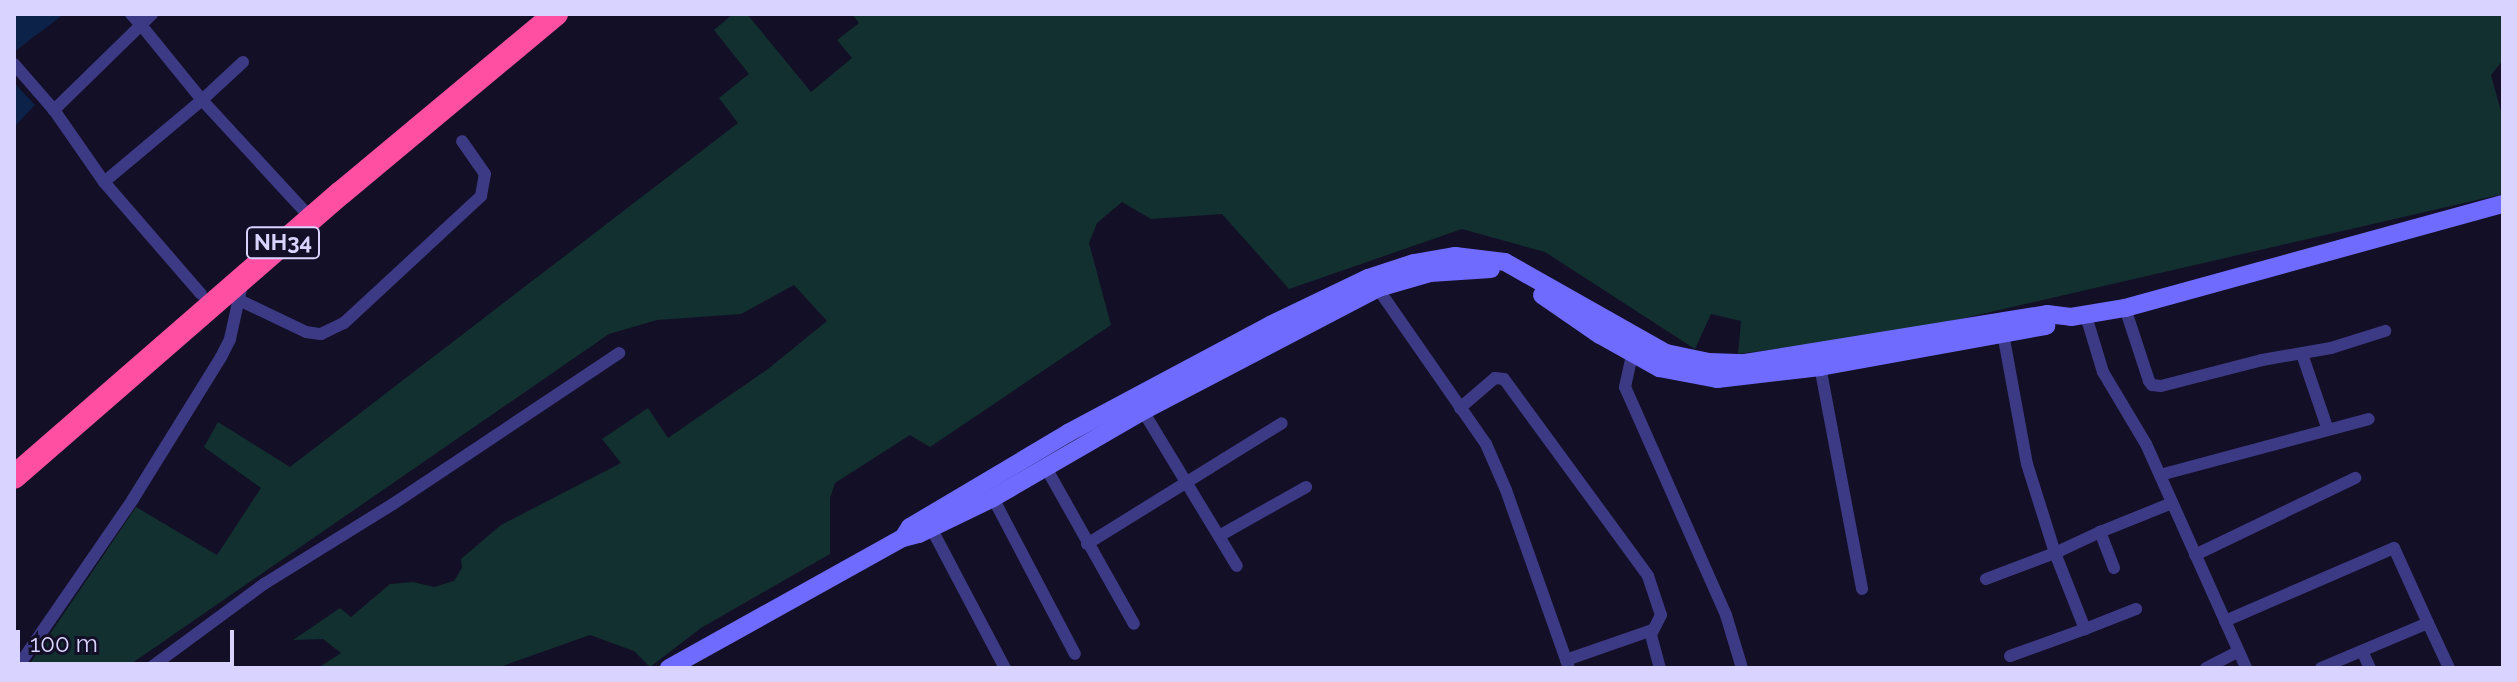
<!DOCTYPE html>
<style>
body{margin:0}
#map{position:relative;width:2517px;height:682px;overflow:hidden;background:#130f26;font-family:Raleway,sans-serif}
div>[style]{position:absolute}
.green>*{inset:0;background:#12302f}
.water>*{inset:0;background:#0c2248}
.street>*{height:12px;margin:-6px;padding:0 6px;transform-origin:6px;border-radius:6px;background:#3d3a85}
.secondary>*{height:18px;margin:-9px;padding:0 9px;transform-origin:9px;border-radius:9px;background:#6f6bff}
.highway>*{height:24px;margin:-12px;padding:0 12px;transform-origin:12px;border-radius:12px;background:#ff4fa3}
span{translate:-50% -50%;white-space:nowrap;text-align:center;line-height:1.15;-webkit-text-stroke:6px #130f26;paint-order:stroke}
.shield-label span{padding:2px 6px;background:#130f26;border:2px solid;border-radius:6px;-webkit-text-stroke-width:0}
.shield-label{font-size:22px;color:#d9d4ff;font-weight:700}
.frame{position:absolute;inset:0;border:16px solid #d9d4ff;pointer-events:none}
.scale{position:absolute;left:16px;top:630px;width:218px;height:36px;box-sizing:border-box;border:4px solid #d9d4ff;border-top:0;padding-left:10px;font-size:24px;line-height:28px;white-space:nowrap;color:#d9d4ff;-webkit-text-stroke:6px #130f26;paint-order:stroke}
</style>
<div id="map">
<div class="green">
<i style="clip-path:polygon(733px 14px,747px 14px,811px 92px,852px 58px,837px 40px,859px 23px,852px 14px,2503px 14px,2503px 60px,2491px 75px,2503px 119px,2503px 194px,1904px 332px,1738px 354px,1741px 321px,1711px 314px,1695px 349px,1545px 252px,1462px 229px,1289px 289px,1222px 214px,1151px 219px,1122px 202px,1097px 223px,1089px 243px,1111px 325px,930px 447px,910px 435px,835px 483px,830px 498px,830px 554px,701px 628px,650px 667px,634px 651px,590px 635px,497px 668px,318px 668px,341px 653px,323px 639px,293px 640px,340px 608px,351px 617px,390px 584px,413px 582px,434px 587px,454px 581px,462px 568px,461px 559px,501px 525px,621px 463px,602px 439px,648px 408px,668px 438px,768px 369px,827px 321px,794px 285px,741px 314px,657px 320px,609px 334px,125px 668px,27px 668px,136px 507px,217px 555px,261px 488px,204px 447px,218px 422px,290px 467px,738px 123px,719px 98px,749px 74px,714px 30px)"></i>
</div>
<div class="water">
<i style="clip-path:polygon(14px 14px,64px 14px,14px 52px)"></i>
<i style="clip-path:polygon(14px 83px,35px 105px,14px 127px)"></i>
</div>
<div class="street">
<i style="left:131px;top:14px;width:15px;rotate:48deg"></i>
<i style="left:141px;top:25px;width:16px;rotate:-45deg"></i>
<i style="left:243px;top:62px;width:56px;rotate:137.2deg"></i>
<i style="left:202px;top:100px;width:97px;rotate:-129.1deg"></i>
<i style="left:141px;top:25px;width:122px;rotate:135.7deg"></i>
<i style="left:54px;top:110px;width:88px;rotate:55.2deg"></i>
<i style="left:104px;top:182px;width:128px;rotate:-39.9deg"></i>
<i style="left:202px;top:100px;width:161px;rotate:47.3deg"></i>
<i style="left:14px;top:64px;width:61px;rotate:49deg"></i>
<i style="left:104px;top:182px;width:148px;rotate:49.1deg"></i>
<i style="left:1374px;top:283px;width:196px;rotate:55.2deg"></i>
<i style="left:1486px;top:444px;width:50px;rotate:66.5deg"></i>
<i style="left:1506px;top:490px;width:189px;rotate:70.5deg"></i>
<i style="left:239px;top:300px;width:74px;rotate:25.5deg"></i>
<i style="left:306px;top:332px;width:15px;rotate:8deg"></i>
<i style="left:321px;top:334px;width:25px;rotate:-26deg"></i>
<i style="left:344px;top:323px;width:187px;rotate:-42.8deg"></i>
<i style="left:481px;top:196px;width:22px;rotate:-80deg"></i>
<i style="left:485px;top:174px;width:40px;rotate:-124.9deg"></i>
<i style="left:2125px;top:308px;width:77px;rotate:71.8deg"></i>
<i style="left:2149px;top:381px;width:5px;rotate:53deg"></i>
<i style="left:2152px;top:385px;width:9px;rotate:6deg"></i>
<i style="left:2161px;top:386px;width:104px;rotate:-14.4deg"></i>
<i style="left:2262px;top:360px;width:70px;rotate:-9.9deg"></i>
<i style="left:2331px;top:348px;width:57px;rotate:-17.5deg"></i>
<i style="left:2086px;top:316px;width:59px;rotate:73.1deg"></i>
<i style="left:2103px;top:372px;width:84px;rotate:59.2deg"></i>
<i style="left:2146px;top:444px;width:245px;rotate:65.9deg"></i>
<i style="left:2002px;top:328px;width:138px;rotate:79.6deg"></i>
<i style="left:2027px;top:464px;width:93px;rotate:72.5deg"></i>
<i style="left:2055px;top:553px;width:50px;rotate:-25deg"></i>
<i style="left:1634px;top:346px;width:42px;rotate:102.4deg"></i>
<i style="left:1625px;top:387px;width:249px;rotate:66.1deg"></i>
<i style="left:1726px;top:615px;width:55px;rotate:73.2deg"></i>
<i style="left:2302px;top:354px;width:80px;rotate:71.1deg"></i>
<i style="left:1819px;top:361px;width:232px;rotate:79.3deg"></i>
<i style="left:1460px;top:408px;width:46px;rotate:-40.6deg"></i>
<i style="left:1495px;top:378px;width:9px;rotate:6deg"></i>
<i style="left:1504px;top:379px;width:244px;rotate:53.8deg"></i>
<i style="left:1648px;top:576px;width:41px;rotate:71.6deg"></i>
<i style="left:1661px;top:615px;width:22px;rotate:117deg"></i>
<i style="left:1651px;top:635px;width:34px;rotate:75deg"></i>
<i style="left:1143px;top:411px;width:181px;rotate:58.8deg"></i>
<i style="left:1045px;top:466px;width:181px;rotate:60.6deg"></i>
<i style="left:2160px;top:475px;width:216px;rotate:-15deg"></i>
<i style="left:993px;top:498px;width:176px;rotate:62.3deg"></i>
<i style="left:929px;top:524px;width:163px;rotate:62.2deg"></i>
<i style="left:1219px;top:536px;width:100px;rotate:-29.4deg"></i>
<i style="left:1087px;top:544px;width:229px;rotate:-31.8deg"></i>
<i style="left:2195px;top:555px;width:178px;rotate:-25.7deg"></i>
<i style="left:2114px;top:568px;width:39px;rotate:-111deg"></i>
<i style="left:2100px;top:532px;width:78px;rotate:-21.9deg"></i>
<i style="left:1986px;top:579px;width:74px;rotate:-20.6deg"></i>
<i style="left:2055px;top:553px;width:82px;rotate:68.5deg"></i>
<i style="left:2085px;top:629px;width:55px;rotate:-21.4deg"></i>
<i style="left:2225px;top:621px;width:184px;rotate:-23.4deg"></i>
<i style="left:2394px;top:548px;width:82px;rotate:65.6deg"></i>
<i style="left:2362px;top:651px;width:19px;rotate:65deg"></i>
<i style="left:2010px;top:656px;width:80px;rotate:-19.8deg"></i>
<i style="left:1566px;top:660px;width:91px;rotate:-19.2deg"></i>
<i style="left:17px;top:668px;width:205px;rotate:-55.5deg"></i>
<i style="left:133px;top:499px;width:167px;rotate:-58.2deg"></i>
<i style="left:221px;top:357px;width:20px;rotate:-63deg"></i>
<i style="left:230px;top:339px;width:60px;rotate:-77.6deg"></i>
<i style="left:150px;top:668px;width:142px;rotate:-36.4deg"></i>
<i style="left:264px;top:584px;width:152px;rotate:-31.8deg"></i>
<i style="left:393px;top:504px;width:272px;rotate:-33.7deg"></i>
<i style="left:2206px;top:668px;width:36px;rotate:-27deg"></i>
<i style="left:2321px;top:668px;width:116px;rotate:-22.8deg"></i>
<i style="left:2428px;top:623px;width:50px;rotate:65deg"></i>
</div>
<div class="secondary">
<i style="left:1542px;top:295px;width:70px;rotate:34.6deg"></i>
<i style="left:1600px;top:335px;width:68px;rotate:29.2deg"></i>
<i style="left:1659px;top:368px;width:59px;rotate:10.7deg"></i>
<i style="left:1717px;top:379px;width:104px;rotate:-6.6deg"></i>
<i style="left:1820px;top:367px;width:230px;rotate:-10.3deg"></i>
<i style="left:903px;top:538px;width:13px;rotate:-58deg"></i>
<i style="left:910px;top:527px;width:184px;rotate:-30.7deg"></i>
<i style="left:1068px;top:433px;width:229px;rotate:-28.1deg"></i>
<i style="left:1270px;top:325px;width:109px;rotate:-25.6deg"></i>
<i style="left:1368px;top:278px;width:48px;rotate:-18.1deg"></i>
<i style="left:1414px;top:263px;width:42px;rotate:-9.7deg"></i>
<i style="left:1455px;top:256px;width:50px;rotate:6.8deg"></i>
<i style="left:1505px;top:262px;width:185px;rotate:29.5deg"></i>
<i style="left:1666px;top:353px;width:44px;rotate:11.8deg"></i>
<i style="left:1709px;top:362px;width:36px;rotate:2deg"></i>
<i style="left:1745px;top:363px;width:306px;rotate:-9.2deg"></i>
<i style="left:2047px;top:314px;width:24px;rotate:7deg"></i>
<i style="left:2071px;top:317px;width:55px;rotate:-9.5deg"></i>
<i style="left:2125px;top:308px;width:392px;rotate:-15.4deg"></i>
<i style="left:669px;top:668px;width:268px;rotate:-29.1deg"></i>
<i style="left:903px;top:538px;width:16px;rotate:-14deg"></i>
<i style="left:919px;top:534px;width:82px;rotate:-25.9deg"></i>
<i style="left:993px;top:498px;width:173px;rotate:-30.1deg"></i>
<i style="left:1143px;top:411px;width:265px;rotate:-27.6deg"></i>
<i style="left:1378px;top:288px;width:54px;rotate:-16.1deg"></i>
<i style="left:1430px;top:273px;width:61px;rotate:-3.8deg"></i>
</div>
<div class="highway">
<i style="left:14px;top:477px;width:433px;rotate:-41deg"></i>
<i style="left:341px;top:193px;width:280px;rotate:-39.8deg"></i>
</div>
<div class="shield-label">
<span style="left:283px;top:243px">NH34</span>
</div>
<div class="frame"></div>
<div class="scale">100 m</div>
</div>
